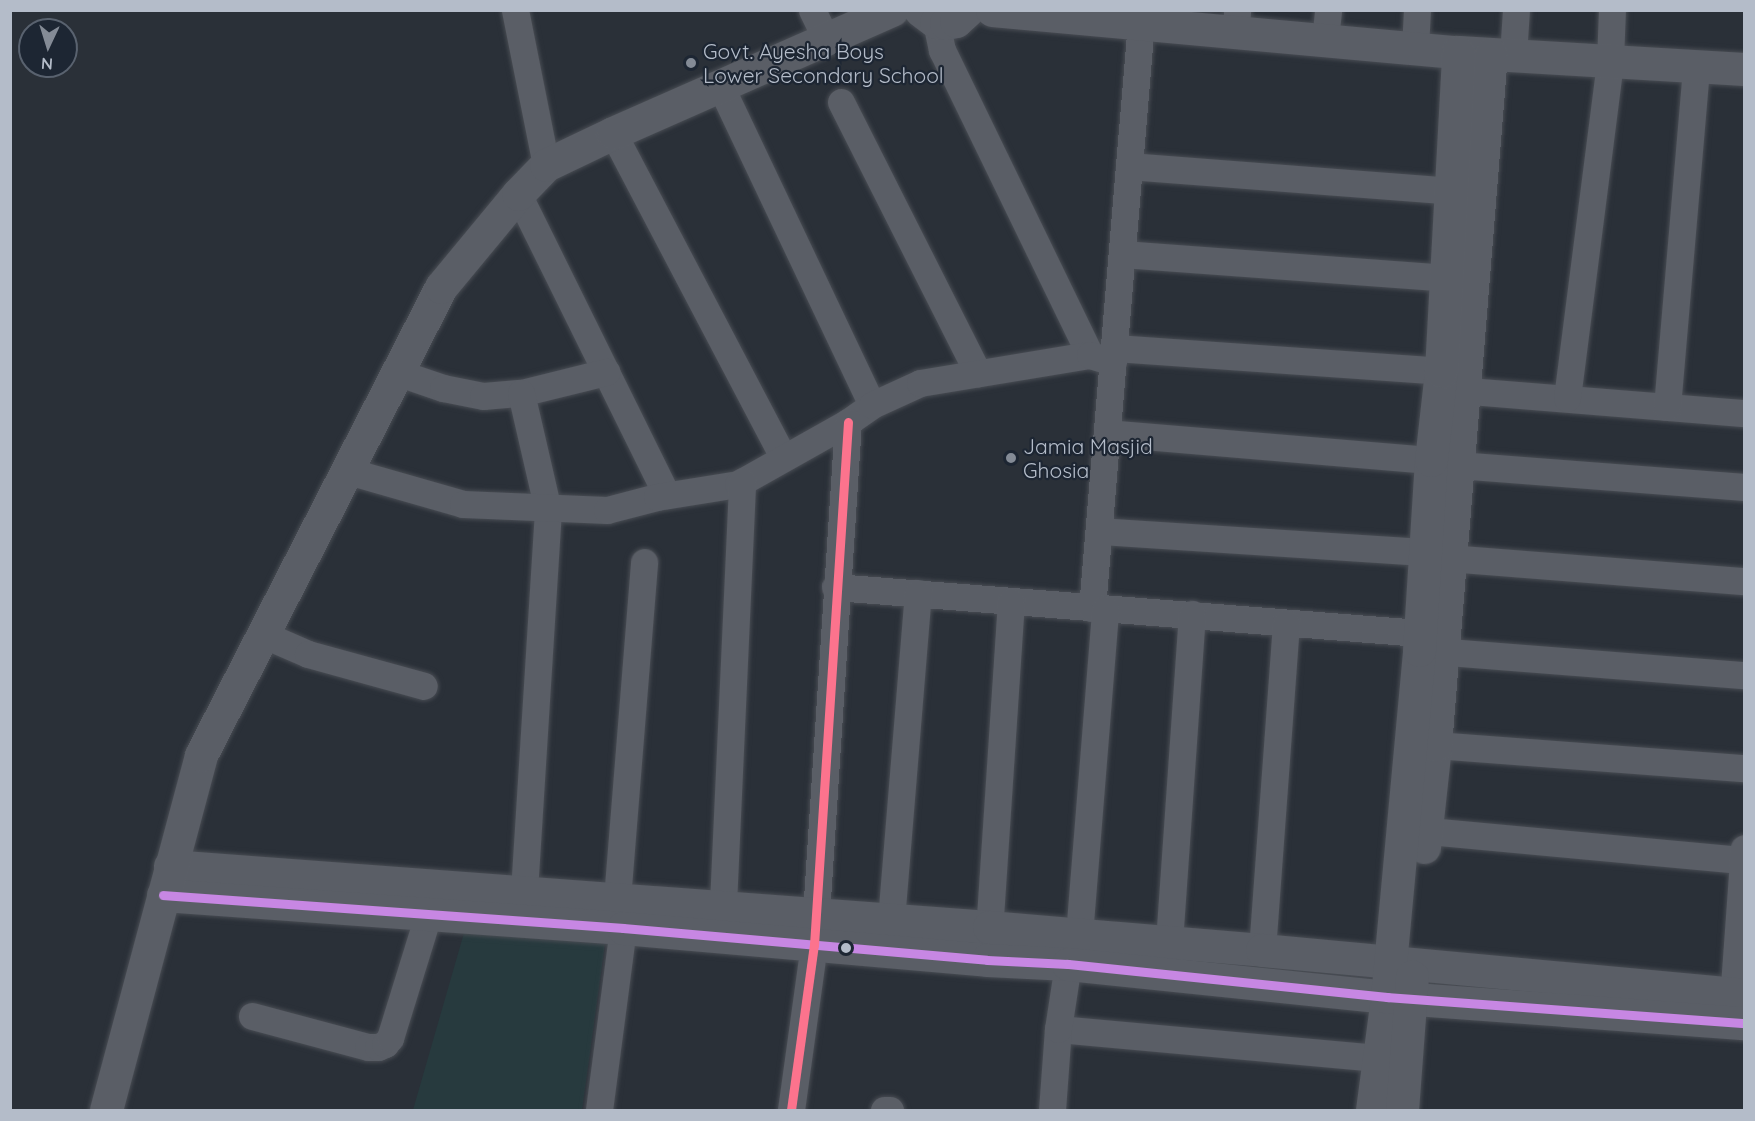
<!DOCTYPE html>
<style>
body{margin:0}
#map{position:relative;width:1755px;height:1121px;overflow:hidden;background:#2a3038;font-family:Quicksand,sans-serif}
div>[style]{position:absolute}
.green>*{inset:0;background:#273a3e}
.roads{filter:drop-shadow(0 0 2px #484c53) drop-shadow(0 0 2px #484c53)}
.minor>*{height:27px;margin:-13.5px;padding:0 13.5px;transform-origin:13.5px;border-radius:13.5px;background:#5a5e66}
.tertiary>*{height:33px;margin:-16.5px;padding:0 16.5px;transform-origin:16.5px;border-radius:16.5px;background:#5a5e66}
.bus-1>*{height:9px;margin:-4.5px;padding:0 4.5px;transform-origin:4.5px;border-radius:4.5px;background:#c787e3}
.bus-2>*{height:9px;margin:-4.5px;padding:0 4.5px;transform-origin:4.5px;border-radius:4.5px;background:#fc738d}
.dots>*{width:16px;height:16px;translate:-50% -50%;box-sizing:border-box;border:3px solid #1d2633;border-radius:50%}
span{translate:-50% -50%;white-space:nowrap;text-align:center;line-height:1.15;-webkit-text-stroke:4.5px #1d2633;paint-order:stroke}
.poi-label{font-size:21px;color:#b4bcc9}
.left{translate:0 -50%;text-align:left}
.frame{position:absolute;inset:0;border:12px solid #b4bcc9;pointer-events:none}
.north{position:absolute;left:18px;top:18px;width:60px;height:60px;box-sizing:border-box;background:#1d2633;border:2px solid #59626f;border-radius:50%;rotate:184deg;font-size:16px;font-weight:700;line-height:24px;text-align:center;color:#b4bcc9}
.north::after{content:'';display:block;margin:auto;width:21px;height:27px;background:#848b96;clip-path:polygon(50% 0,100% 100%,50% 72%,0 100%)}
</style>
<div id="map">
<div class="green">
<i style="clip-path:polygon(466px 926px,606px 936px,582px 1110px,413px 1110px)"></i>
</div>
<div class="roads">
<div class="minor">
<i style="left:515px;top:10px;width:158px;rotate:78.7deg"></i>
<i style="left:812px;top:10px;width:32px;rotate:64deg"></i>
<i style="left:936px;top:22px;width:29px;rotate:78deg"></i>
<i style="left:942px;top:50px;width:339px;rotate:64.1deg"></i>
<i style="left:1236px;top:32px;width:22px;rotate:-87deg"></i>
<i style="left:1325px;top:40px;width:30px;rotate:-84deg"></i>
<i style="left:1415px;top:48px;width:38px;rotate:-87deg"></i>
<i style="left:1513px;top:55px;width:45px;rotate:-86.2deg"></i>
<i style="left:720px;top:85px;width:354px;rotate:64.6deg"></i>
<i style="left:841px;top:102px;width:304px;rotate:63.2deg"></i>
<i style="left:613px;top:133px;width:366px;rotate:62.3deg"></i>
<i style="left:1129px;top:166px;width:324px;rotate:4.4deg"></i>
<i style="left:518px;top:194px;width:336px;rotate:63.7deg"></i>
<i style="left:1122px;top:254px;width:326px;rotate:4.2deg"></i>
<i style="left:1114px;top:348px;width:328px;rotate:4deg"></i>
<i style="left:396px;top:372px;width:50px;rotate:18.8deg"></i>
<i style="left:443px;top:388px;width:41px;rotate:11.3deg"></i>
<i style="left:483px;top:396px;width:38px;rotate:-5deg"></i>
<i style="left:521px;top:393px;width:88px;rotate:-13.9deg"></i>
<i style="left:1444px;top:389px;width:301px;rotate:4.6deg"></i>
<i style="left:521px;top:393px;width:120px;rotate:77deg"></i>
<i style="left:548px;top:510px;width:384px;rotate:93.6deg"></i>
<i style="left:1567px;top:398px;width:340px;rotate:-82.7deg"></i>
<i style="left:1610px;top:61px;width:51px;rotate:-87.8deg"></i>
<i style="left:1667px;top:407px;width:342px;rotate:-85.1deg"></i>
<i style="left:1107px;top:433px;width:325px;rotate:4.8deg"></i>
<i style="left:1458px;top:465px;width:287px;rotate:4.4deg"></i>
<i style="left:348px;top:471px;width:120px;rotate:16deg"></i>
<i style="left:463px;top:504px;width:144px;rotate:2.4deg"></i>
<i style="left:607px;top:510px;width:52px;rotate:-14.6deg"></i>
<i style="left:657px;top:497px;width:82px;rotate:-9.1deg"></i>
<i style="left:738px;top:484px;width:126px;rotate:-29.4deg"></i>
<i style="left:848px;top:422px;width:29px;rotate:-35deg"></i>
<i style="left:872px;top:405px;width:53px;rotate:-24.6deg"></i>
<i style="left:920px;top:383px;width:172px;rotate:-9.4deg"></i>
<i style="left:1090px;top:355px;width:24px;rotate:17deg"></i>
<i style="left:1099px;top:531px;width:327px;rotate:3.7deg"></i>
<i style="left:1449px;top:558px;width:296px;rotate:4.5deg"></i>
<i style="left:835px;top:587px;width:586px;rotate:4.5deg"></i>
<i style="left:1092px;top:608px;width:600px;rotate:-85.22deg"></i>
<i style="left:262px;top:634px;width:50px;rotate:23.5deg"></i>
<i style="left:308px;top:654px;width:120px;rotate:15.4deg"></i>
<i style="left:1423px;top:650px;width:322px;rotate:4.5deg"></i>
<i style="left:1435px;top:745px;width:310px;rotate:4.3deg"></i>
<i style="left:1407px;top:829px;width:338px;rotate:5.3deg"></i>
<i style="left:617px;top:899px;width:338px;rotate:-85.4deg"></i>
<i style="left:891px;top:920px;width:328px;rotate:-85.3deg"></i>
<i style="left:722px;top:926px;width:445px;rotate:-87.4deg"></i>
<i style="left:1169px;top:942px;width:329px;rotate:-86deg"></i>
<i style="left:988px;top:947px;width:346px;rotate:-86.2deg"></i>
<i style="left:1262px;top:950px;width:328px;rotate:-85.8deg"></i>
<i style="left:1732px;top:1014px;width:166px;rotate:-85.9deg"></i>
<i style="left:252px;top:1016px;width:120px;rotate:15deg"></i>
<i style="left:368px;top:1047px;width:10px"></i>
<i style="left:378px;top:1047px;width:8px;rotate:-23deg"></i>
<i style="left:385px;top:1044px;width:8px;rotate:-50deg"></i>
<i style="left:390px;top:1038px;width:129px;rotate:-72.8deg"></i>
<i style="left:1058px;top:1029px;width:321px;rotate:5.2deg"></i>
<i style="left:599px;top:1110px;width:184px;rotate:-82.5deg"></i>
<i style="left:791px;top:1110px;width:167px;rotate:-82.1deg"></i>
<i style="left:814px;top:945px;width:524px;rotate:-86.28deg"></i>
<i style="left:884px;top:1110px;width:6px"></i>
<i style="left:1052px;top:1110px;width:81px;rotate:-85.8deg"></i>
<i style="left:1058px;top:1029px;width:66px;rotate:-81.3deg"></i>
<i style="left:1068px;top:964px;width:31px;rotate:-69deg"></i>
<i style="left:1079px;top:935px;width:327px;rotate:-85.4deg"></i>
</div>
<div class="tertiary">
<i style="left:920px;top:10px;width:20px;rotate:37deg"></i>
<i style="left:936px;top:22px;width:10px;rotate:6deg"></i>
<i style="left:946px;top:23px;width:10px;rotate:-11deg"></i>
<i style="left:956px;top:21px;width:16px;rotate:-43deg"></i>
<i style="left:992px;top:10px;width:468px;rotate:5.2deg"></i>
<i style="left:1458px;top:52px;width:287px;rotate:3.4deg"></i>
<i style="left:1424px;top:847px;width:103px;rotate:-83.8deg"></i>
<i style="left:1435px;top:745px;width:693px;rotate:-85.37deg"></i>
<i style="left:170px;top:866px;width:821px;rotate:4.26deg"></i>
<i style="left:989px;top:927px;width:274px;rotate:4.8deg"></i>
<i style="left:1262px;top:950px;width:484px;rotate:5.3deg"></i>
<i style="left:163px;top:895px;width:461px;rotate:4.1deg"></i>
<i style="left:623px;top:928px;width:365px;rotate:5deg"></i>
<i style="left:987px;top:960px;width:81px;rotate:2.8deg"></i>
<i style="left:1068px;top:964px;width:321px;rotate:5.9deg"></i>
<i style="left:1387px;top:997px;width:358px;rotate:4.2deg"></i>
<i style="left:106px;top:1110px;width:367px;rotate:-75deg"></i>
<i style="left:201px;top:755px;width:526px;rotate:-62.85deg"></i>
<i style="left:441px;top:287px;width:121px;rotate:-50.4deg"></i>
<i style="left:518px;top:194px;width:40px;rotate:-46deg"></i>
<i style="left:546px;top:165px;width:74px;rotate:-25.5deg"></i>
<i style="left:613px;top:133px;width:305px;rotate:-23.8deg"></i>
<i style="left:1372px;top:1110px;width:114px;rotate:-82.4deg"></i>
<i style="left:1387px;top:997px;width:348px;rotate:-84.7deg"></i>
<i style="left:1419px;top:650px;width:190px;rotate:-86.4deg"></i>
<i style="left:1431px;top:460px;width:90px;rotate:-83.6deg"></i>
<i style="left:1441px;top:371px;width:319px;rotate:-86.9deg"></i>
<i style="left:1402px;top:1110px;width:134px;rotate:-85.7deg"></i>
</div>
</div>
<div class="bus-1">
<i style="left:163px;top:895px;width:461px;rotate:4.1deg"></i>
<i style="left:623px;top:928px;width:365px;rotate:5deg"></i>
<i style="left:987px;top:960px;width:81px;rotate:2.8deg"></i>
<i style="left:1068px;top:964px;width:321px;rotate:5.9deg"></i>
<i style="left:1387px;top:997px;width:358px;rotate:4.2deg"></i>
</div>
<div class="bus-2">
<i style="left:791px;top:1110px;width:167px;rotate:-82.1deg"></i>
<i style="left:814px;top:945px;width:524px;rotate:-86.28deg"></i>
</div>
<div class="dots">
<i style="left:691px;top:63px;background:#848b96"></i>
<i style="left:1011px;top:458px;background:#848b96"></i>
<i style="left:846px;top:948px;background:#b4bcc9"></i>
</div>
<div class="poi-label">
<span class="left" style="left:703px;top:63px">Govt. Ayesha Boys<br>Lower Secondary School</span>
<span class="left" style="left:1023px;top:458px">Jamia Masjid<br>Ghosia</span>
</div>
<div class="frame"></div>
<div class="north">N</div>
</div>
